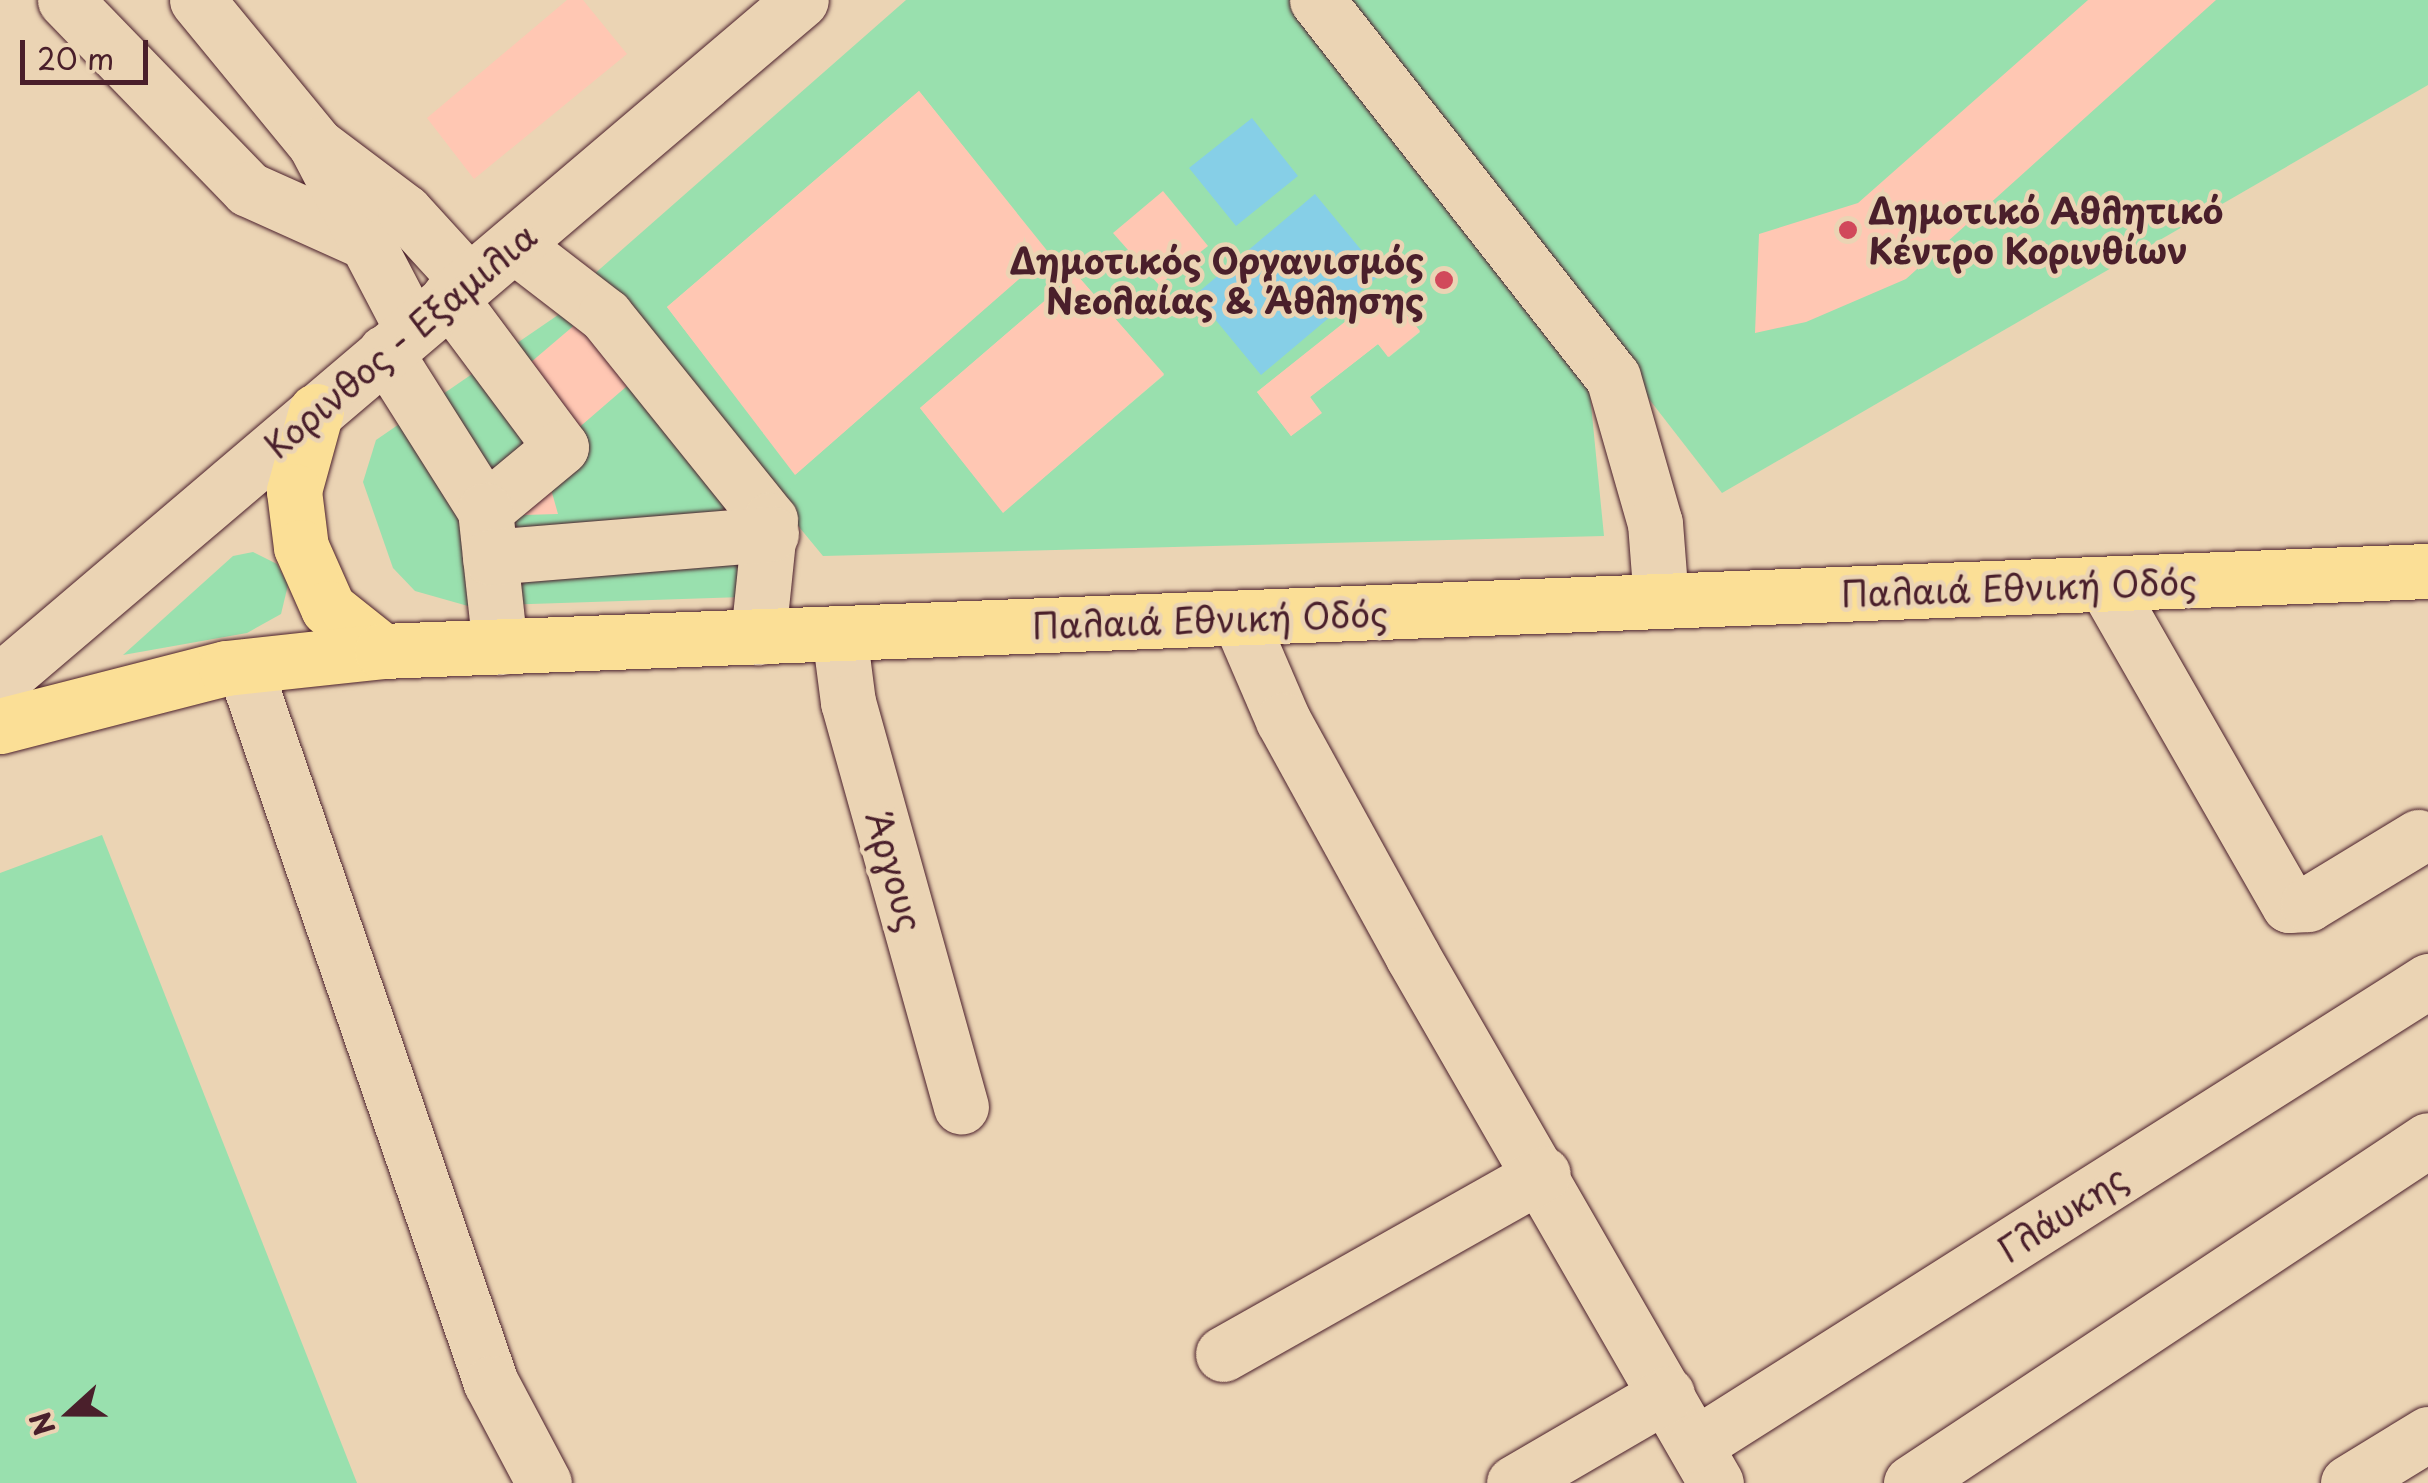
<!DOCTYPE html>
<meta charset="utf-8">
<style>
body{margin:0}
#map{position:relative;width:2428px;height:1483px;overflow:hidden;background:#ebd4b4;font-family:"Playpen Sans",sans-serif}
div>[style]{position:absolute}
.green>*{inset:0;background:#99e0ae}
.water>*{inset:0;background:#86cfe7}
.building>*{inset:0;background:#ffc7b3}
.roads{filter:drop-shadow(0 0 2px #4a1f2b) drop-shadow(0 0 2px #4a1f2b)}
.minor>*{height:55px;margin:-27.5px;padding:0 27.5px;transform-origin:27.5px;border-radius:27.5px;background:#ebd4b4}
.major>*{height:55px;margin:-27.5px;padding:0 27.5px;transform-origin:27.5px;border-radius:27.5px;background:#fbdf96}
.dots>*{width:28px;height:28px;translate:-50% -50%;box-sizing:border-box;border:5px solid #ebd4b4;border-radius:50%}
span{translate:-50% -50%;white-space:nowrap;text-align:center;line-height:1.15;-webkit-text-stroke:9px #ebd4b4;paint-order:stroke}
.poi-label{font-size:35px;color:#4a1f2b;font-weight:700}
.left{translate:0 -50%;text-align:left}
.right{translate:-100% -50%;text-align:right}
.street-label{font-size:35px;color:#4a1f2b}
.north{position:absolute;left:20px;top:1363px;width:100px;height:100px;-webkit-text-stroke:8px #ebd4b4;paint-order:stroke;rotate:249deg;font-size:28px;font-weight:700;line-height:40px;text-align:center;color:#4a1f2b}
.north::after{content:'';display:block;margin:auto;width:35px;height:45px;background:#4a1f2b;clip-path:polygon(50% 0,100% 100%,50% 72%,0 100%)}
.scale{position:absolute;left:20px;top:40px;width:128px;height:45px;box-sizing:border-box;border:5px solid #4a1f2b;border-top:0;padding-left:12px;font-size:30px;line-height:35px;white-space:nowrap;color:#4a1f2b;-webkit-text-stroke:8px #ebd4b4;paint-order:stroke}
</style>
<div id="map">
<div class="green">
<i style="clip-path:polygon(evenodd,906px 0,1292px 0,1588px 374px,1604px 536px,823px 556px,592px 276px,906px 0,919px 91px,1048px 253px,796px 474px,667px 307px,919px 91px,906px 0,1076px 274px,1164px 375px,1003px 512px,920px 408px,1076px 274px,906px 0,1387px 289px,1420px 332px,1389px 357px,1378px 344px,1310px 397px,1321px 413px,1291px 436px,1257px 392px,1387px 289px)"></i>
<i style="clip-path:polygon(1339px 0,2428px 0,2428px 85px,1722px 493px)"></i>
<i style="clip-path:polygon(577px 302px,749px 512px,743px 597px,468px 606px,415px 591px,393px 568px,363px 482px,376px 440px)"></i>
<i style="clip-path:polygon(253px 552px,277px 564px,288px 585px,281px 614px,247px 633px,123px 655px,233px 556px)"></i>
<i style="clip-path:polygon(102px 835px,357px 1483px,0 1483px,0 873px)"></i>
</div>
<div class="water">
<i style="clip-path:polygon(1252px 118px,1298px 176px,1236px 226px,1189px 168px)"></i>
<i style="clip-path:polygon(1315px 194px,1381px 274px,1261px 375px,1195px 295px)"></i>
</div>
<div class="building">
<i style="clip-path:polygon(567px 0,583px 0,627px 54px,474px 179px,427px 118px)"></i>
<i style="clip-path:polygon(2088px 0,2216px 0,1906px 279px,1806px 322px,1755px 333px,1759px 234px,1858px 203px)"></i>
<i style="clip-path:polygon(919px 91px,1049px 253px,795px 475px,667px 307px)"></i>
<i style="clip-path:polygon(1163px 191px,1208px 246px,1159px 285px,1113px 233px)"></i>
<i style="clip-path:polygon(1076px 274px,1164px 374px,1003px 513px,920px 408px)"></i>
<i style="clip-path:polygon(1386px 289px,1420px 331px,1388px 357px,1378px 344px,1310px 397px,1322px 413px,1291px 436px,1257px 392px)"></i>
<i style="clip-path:polygon(584px 317px,634px 380px,568px 437px,517px 374px)"></i>
<i style="clip-path:polygon(547px 475px,558px 514px,524px 515px,521px 497px)"></i>
</div>
<div class="roads">
<div class="minor">
<i style="left:65px;top:0;width:263px;rotate:45.9deg"></i>
<i style="left:248px;top:189px;width:120px;rotate:24.2deg"></i>
<i style="left:197px;top:0;width:188px;rotate:50.6deg"></i>
<i style="left:1317px;top:0;width:479px;rotate:51.9deg"></i>
<i style="left:1613px;top:377px;width:152px;rotate:74deg"></i>
<i style="left:1655px;top:523px;width:78px;rotate:85.6deg"></i>
<i style="left:514px;top:245px;width:115px;rotate:37.6deg"></i>
<i style="left:605px;top:315px;width:263px;rotate:51.2deg"></i>
<i style="left:770px;top:520px;width:118px;rotate:95.9deg"></i>
<i style="left:449px;top:297px;width:187px;rotate:53.3deg"></i>
<i style="left:561px;top:447px;width:99px;rotate:140.3deg"></i>
<i style="left:412px;top:329px;width:208px;rotate:-117.6deg"></i>
<i style="left:316px;top:145px;width:111px;rotate:37deg"></i>
<i style="left:405px;top:212px;width:93px;rotate:47.6deg"></i>
<i style="left:385px;top:352px;width:187px;rotate:57.7deg"></i>
<i style="left:485px;top:510px;width:138px;rotate:83.8deg"></i>
<i style="left:490px;top:557px;width:282px;rotate:-4.7deg"></i>
<i style="left:2105px;top:584px;width:370px;rotate:60.2deg"></i>
<i style="left:2289px;top:905px;width:19px;rotate:-3deg"></i>
<i style="left:2308px;top:904px;width:129px;rotate:-31.3deg"></i>
<i style="left:1239px;top:618px;width:111px;rotate:66.7deg"></i>
<i style="left:1283px;top:720px;width:268px;rotate:61.2deg"></i>
<i style="left:1412px;top:955px;width:609px;rotate:60.07deg"></i>
<i style="left:839px;top:633px;width:70px;rotate:82.6deg"></i>
<i style="left:848px;top:702px;width:420px;rotate:74.4deg"></i>
<i style="left:244px;top:667px;width:757px;rotate:70.97deg"></i>
<i style="left:491px;top:1383px;width:113px;rotate:62.1deg"></i>
<i style="left:0;top:681px;width:1051px;rotate:-40.37deg"></i>
<i style="left:1223px;top:1354px;width:367px;rotate:-29.4deg"></i>
<i style="left:1695px;top:1445px;width:868px;rotate:-32.33deg"></i>
<i style="left:1514px;top:1483px;width:177px;rotate:-30.2deg"></i>
<i style="left:1911px;top:1483px;width:620px;rotate:-33.56deg"></i>
<i style="left:2348px;top:1483px;width:94px;rotate:-31.5deg"></i>
</div>
<div class="major">
<i style="left:316px;top:411px;width:83px;rotate:105.4deg"></i>
<i style="left:294px;top:491px;width:56px;rotate:82.9deg"></i>
<i style="left:301px;top:547px;width:67px;rotate:66.1deg"></i>
<i style="left:328px;top:608px;width:69px;rotate:38.5deg"></i>
<i style="left:0;top:726px;width:233px;rotate:-14.4deg"></i>
<i style="left:226px;top:668px;width:157px;rotate:-6.2deg"></i>
<i style="left:382px;top:651px;width:2048px;rotate:-2.24deg"></i>
</div>
</div>
<div class="dots">
<i style="left:1848px;top:230px;background:#d1495b"></i>
<i style="left:1444px;top:280px;background:#d1495b"></i>
</div>
<div class="poi-label">
<span class="left" style="left:1868px;top:230px">Δημοτικό Αθλητικό<br>Κέντρο Κορινθίων</span>
<span class="right" style="left:1424px;top:280px">Δημοτικός Οργανισμός<br>Νεολαίας &amp; Άθλησης</span>
</div>
<div class="street-label">
<span style="left:400px;top:340px;rotate:-40deg">Κορινθος - Εξαμιλια</span>
<span style="left:2019px;top:587px;rotate:-2deg">Παλαιά Εθνική Οδός</span>
<span style="left:1210px;top:619px;rotate:-2deg">Παλαιά Εθνική Οδός</span>
<span style="left:895px;top:871px;rotate:74deg">Άργους</span>
<span style="left:2062px;top:1213px;rotate:-33deg">Γλάυκης</span>
</div>
<div class="north">N</div>
<div class="scale">20 m</div>
</div>
